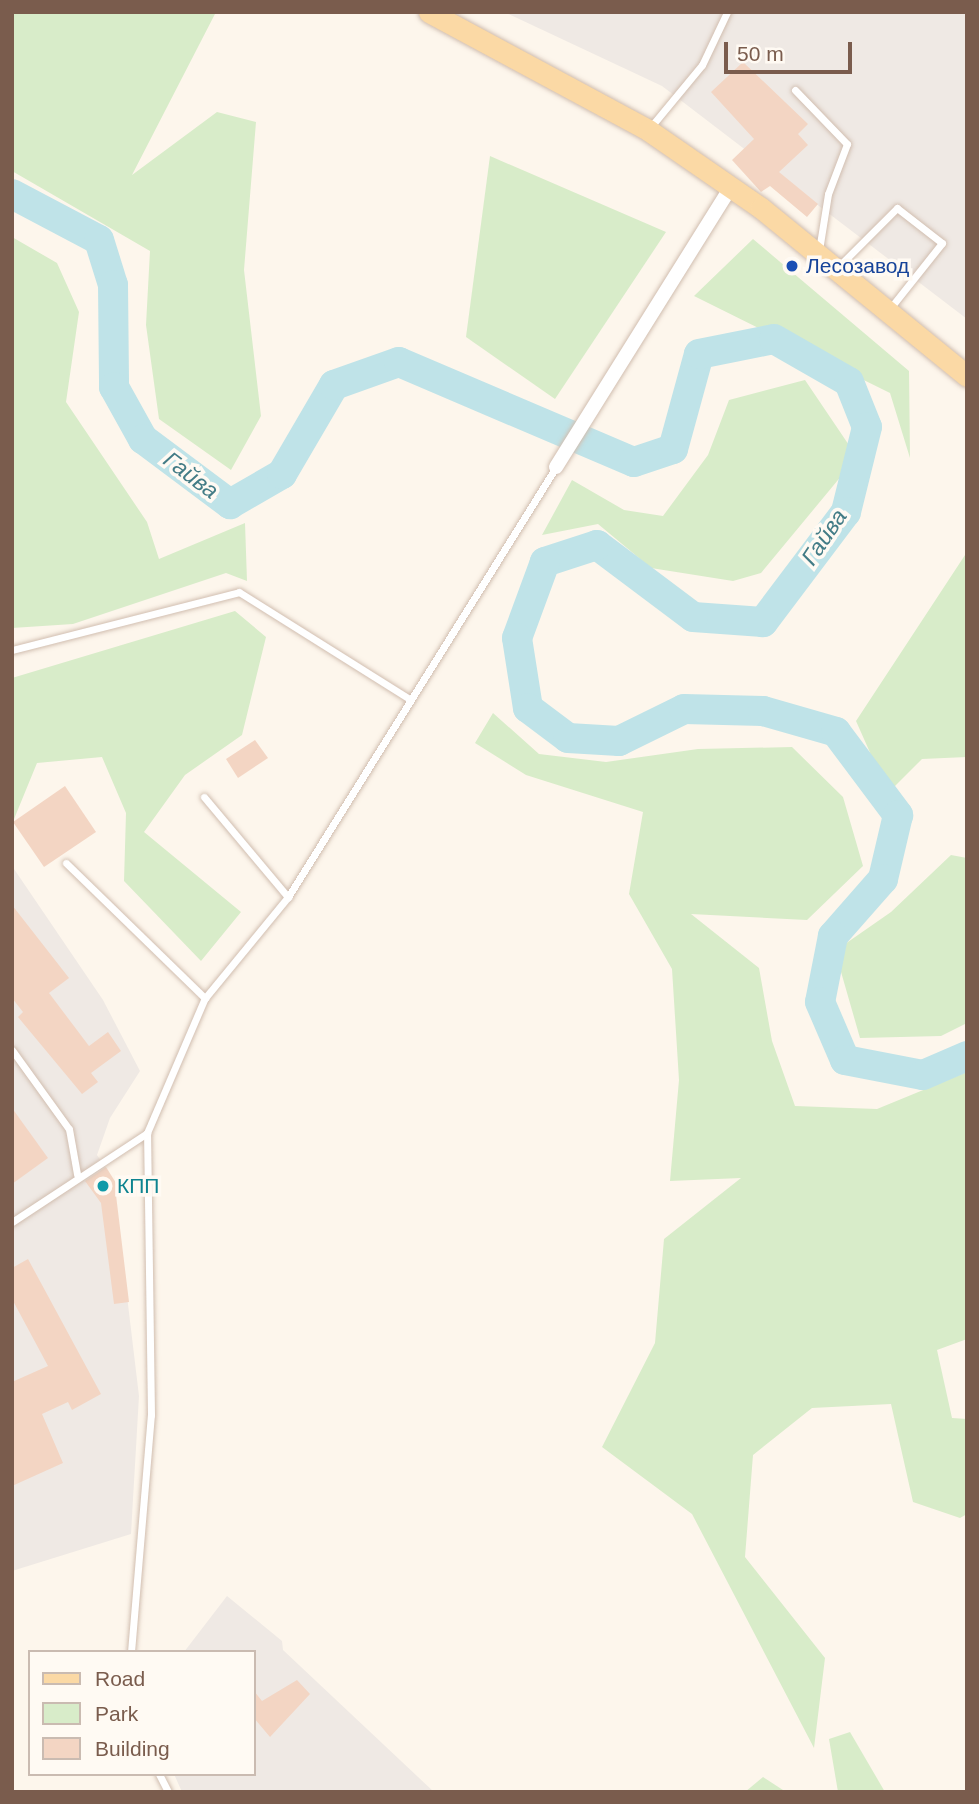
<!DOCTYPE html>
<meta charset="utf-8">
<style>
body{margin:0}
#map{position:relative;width:979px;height:1804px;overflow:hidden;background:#fdf6ec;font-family:Arial,sans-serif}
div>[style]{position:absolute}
.industrial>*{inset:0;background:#efe9e4}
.green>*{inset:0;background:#d8ecc9}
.river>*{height:30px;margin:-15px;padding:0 15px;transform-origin:15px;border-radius:15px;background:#bfe3e8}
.building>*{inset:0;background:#f3d5c3}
.roads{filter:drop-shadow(0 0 2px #d1beb0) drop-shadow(0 0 2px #d1beb0)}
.lane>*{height:7px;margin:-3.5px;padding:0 3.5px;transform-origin:3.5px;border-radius:3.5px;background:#fff}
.street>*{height:14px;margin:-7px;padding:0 7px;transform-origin:7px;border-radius:7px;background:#fff}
.primary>*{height:21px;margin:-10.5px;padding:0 10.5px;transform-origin:10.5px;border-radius:10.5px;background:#fbd9a5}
.dots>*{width:19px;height:19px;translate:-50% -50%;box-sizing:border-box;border:4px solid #fffaf3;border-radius:50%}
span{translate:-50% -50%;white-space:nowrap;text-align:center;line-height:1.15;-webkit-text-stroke:7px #fffaf3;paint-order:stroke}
.transit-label{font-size:21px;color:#164399}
.left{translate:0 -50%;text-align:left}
.culture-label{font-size:21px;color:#0d838f}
.water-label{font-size:23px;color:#437c86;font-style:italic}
.frame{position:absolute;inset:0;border:14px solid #7a5c4d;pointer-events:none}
.legend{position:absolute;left:28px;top:1650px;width:228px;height:126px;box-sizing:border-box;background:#fffaf3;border:2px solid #cabbb1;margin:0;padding:9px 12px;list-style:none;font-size:21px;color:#7a5c4d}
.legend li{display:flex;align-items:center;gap:14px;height:35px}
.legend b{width:35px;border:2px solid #cabbb1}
.scale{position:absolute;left:724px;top:42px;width:128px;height:32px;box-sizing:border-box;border:4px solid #7a5c4d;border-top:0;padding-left:9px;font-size:21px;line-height:24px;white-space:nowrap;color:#7a5c4d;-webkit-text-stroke:5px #fffaf3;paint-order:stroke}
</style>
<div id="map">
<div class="industrial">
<i style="clip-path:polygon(504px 12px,967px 12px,967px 319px,662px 86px)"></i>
<i style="clip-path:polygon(12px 866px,103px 1000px,140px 1071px,110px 1118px,97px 1155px,121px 1191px,115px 1196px,139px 1396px,131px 1534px,12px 1571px)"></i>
<i style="clip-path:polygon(227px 1596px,282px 1641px,283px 1650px,434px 1792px,182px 1792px,174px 1774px,254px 1774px,254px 1652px,184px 1652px)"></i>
</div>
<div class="green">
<i style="clip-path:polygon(12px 12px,216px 12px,132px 175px,217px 112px,256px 122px,244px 270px,261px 416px,231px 470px,159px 419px,146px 325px,150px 251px,12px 171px)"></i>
<i style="clip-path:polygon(490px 156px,666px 232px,555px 399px,466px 337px)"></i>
<i style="clip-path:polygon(12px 237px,57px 263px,79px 312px,66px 402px,147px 522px,159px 559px,245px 523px,247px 581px,226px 573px,73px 624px,12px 628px)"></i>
<i style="clip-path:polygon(753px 239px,909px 371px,910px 458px,890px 393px,694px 296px)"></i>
<i style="clip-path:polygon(805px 380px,857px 457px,761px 573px,733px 581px,651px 568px,598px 524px,542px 535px,572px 480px,624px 510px,663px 516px,708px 455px,729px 400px)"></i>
<i style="clip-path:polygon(967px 552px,967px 757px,922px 759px,888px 793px,856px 721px)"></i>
<i style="clip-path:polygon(235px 611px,266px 637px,242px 735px,185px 775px,144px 832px,241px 912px,201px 961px,124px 881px,126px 813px,102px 757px,37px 763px,12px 824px,12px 678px)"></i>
<i style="clip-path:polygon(493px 713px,539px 754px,606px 762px,698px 749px,792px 747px,843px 797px,863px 866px,807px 920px,691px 914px,759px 968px,772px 1041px,795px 1106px,877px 1109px,967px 1072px,967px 1339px,937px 1350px,952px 1418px,967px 1419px,967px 1514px,960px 1518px,913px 1502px,891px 1404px,812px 1408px,753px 1455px,745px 1557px,825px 1658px,814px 1748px,692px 1514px,602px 1447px,655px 1343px,664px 1239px,741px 1178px,670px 1181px,679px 1080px,672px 969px,629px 894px,643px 812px,526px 775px,475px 743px)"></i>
<i style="clip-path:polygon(951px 855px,967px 858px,967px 1023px,941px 1036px,860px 1038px,835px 951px,891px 912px)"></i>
<i style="clip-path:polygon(850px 1732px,885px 1792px,838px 1792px,829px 1739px)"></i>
<i style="clip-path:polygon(763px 1777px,786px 1792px,745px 1792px)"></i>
</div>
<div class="river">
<i style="left:12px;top:194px;width:98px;rotate:27.9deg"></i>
<i style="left:99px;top:240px;width:47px;rotate:72.7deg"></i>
<i style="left:113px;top:285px;width:102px;rotate:89.4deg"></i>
<i style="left:114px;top:387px;width:60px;rotate:60.9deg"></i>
<i style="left:143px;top:439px;width:109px;rotate:36.8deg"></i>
<i style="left:230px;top:504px;width:60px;rotate:-30deg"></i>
<i style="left:282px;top:474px;width:103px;rotate:-59.7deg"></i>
<i style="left:334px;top:385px;width:69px;rotate:-19.5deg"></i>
<i style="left:399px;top:362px;width:255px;rotate:23.1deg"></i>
<i style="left:634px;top:462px;width:41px;rotate:-18.4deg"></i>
<i style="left:673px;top:449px;width:98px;rotate:-74.7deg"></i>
<i style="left:699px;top:354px;width:76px;rotate:-11.3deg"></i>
<i style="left:774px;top:339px;width:86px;rotate:29.8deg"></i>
<i style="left:849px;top:382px;width:48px;rotate:68.2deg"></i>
<i style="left:867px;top:427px;width:88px;rotate:103.9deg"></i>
<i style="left:846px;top:512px;width:138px;rotate:127deg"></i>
<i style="left:763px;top:622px;width:70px;rotate:-175.9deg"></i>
<i style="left:693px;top:617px;width:120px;rotate:-143.1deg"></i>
<i style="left:597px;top:545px;width:55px;rotate:161.9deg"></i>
<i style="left:545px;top:562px;width:81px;rotate:110.2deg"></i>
<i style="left:517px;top:638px;width:71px;rotate:81.1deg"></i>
<i style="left:528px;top:708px;width:50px;rotate:36.9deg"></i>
<i style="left:568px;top:738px;width:51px;rotate:3.4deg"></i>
<i style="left:619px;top:741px;width:72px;rotate:-26.2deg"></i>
<i style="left:684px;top:709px;width:79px;rotate:1.5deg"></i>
<i style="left:763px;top:711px;width:76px;rotate:16deg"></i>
<i style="left:836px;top:732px;width:104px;rotate:53.2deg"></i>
<i style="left:898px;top:815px;width:66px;rotate:103.2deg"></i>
<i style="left:883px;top:879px;width:76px;rotate:131.3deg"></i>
<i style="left:833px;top:936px;width:67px;rotate:101.1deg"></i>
<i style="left:820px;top:1002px;width:63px;rotate:66.7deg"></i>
<i style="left:845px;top:1060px;width:79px;rotate:10.9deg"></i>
<i style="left:923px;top:1075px;width:48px;rotate:-23.4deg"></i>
</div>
<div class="building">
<i style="clip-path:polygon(743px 62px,808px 124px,798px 134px,808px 145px,779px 172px,818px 204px,807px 217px,770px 186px,761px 192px,732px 160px,754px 139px,711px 92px)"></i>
<i style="clip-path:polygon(255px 740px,268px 758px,238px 778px,226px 759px)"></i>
<i style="clip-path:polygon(65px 786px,96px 832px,44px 867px,13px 822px)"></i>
<i style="clip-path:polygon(12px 905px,69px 978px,49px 993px,89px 1046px,108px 1032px,121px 1051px,91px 1073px,98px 1082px,82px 1094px,18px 1017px,23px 1012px,12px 998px)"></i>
<i style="clip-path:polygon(12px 1108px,48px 1158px,12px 1184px)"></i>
<i style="clip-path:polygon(106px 1167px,121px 1191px,116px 1195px,129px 1302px,114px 1304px,101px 1203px,85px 1181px)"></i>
<i style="clip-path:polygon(28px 1259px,101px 1394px,72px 1410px,68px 1402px,42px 1414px,63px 1463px,12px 1486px,12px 1382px,48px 1366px,12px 1299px,12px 1268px)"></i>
<i style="clip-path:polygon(297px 1680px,310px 1694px,270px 1737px,254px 1718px,254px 1691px,262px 1701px)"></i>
</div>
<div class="roads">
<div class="lane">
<i style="left:795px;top:90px;width:75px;rotate:46.1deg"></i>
<i style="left:847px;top:144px;width:53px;rotate:110.8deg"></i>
<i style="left:828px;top:194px;width:57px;rotate:99.1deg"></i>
<i style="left:649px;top:129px;width:83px;rotate:-50.4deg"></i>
<i style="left:702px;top:65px;width:59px;rotate:-64.7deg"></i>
<i style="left:837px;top:268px;width:85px;rotate:-45deg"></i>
<i style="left:897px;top:208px;width:57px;rotate:37.9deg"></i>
<i style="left:942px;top:243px;width:87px;rotate:128.5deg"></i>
<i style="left:12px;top:650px;width:234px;rotate:-14.3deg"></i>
<i style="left:239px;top:592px;width:199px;rotate:32.1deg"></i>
<i style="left:204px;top:797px;width:131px;rotate:50deg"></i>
<i style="left:66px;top:863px;width:194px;rotate:44.2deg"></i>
<i style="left:12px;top:1050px;width:97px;rotate:54.2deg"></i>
<i style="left:69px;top:1129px;width:46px;rotate:79.9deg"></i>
<i style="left:12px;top:1222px;width:162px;rotate:-33.4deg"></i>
<i style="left:131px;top:1652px;width:238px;rotate:-85.2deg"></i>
<i style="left:151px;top:1415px;width:282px;rotate:-90.8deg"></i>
<i style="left:147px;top:1133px;width:147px;rotate:-66.8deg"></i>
<i style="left:205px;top:998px;width:131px;rotate:-50.6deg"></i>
<i style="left:288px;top:897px;width:507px;rotate:-58.07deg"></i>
<i style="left:159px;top:1774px;width:20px;rotate:63deg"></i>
</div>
<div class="street">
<i style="left:556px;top:467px;width:330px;rotate:-58deg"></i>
</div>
<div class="primary">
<i style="left:429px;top:12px;width:249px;rotate:28.3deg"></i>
<i style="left:648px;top:130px;width:137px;rotate:34.6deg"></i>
<i style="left:761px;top:208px;width:266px;rotate:39.2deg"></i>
</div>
</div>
<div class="dots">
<i style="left:792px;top:266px;background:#1a4fb4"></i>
<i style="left:103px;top:1186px;background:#0f9aa8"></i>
</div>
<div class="transit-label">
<span class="left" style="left:806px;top:266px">Лесозавод</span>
</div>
<div class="culture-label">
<span class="left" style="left:117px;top:1186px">КПП</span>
</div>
<div class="water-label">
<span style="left:191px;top:475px;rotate:37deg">Гайва</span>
<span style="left:824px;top:537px;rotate:-56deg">Гайва</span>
</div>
<div class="frame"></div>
<ul class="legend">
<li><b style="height:9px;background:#fbd9a5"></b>Road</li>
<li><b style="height:19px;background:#d8ecc9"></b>Park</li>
<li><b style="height:19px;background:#f3d5c3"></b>Building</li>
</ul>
<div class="scale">50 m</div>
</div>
